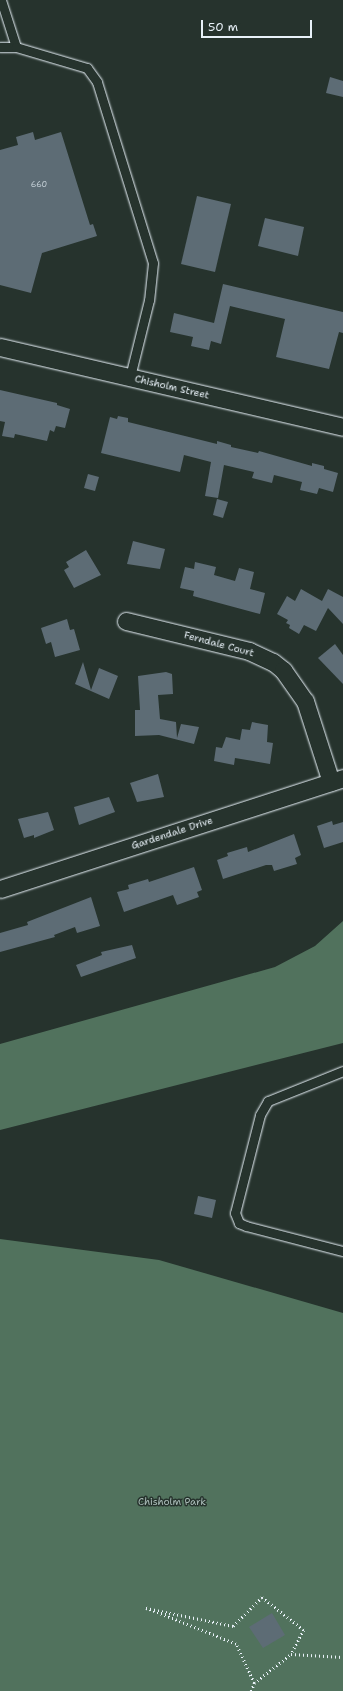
<!DOCTYPE html>
<style>
body{margin:0}
#map{position:relative;width:343px;height:1691px;overflow:hidden;background:#26332d;font-family:"Shantell Sans",sans-serif}
div>[style]{position:absolute}
.green>*{inset:0;background:#51725d}
.building>*{inset:0;background:#5d6c75}
.path>*{height:2.5px;margin-top:-1.25px;transform-origin:0;background:repeating-linear-gradient(90deg,#e8f1f8 0 1px,transparent 0 4px)}
.roads{filter:drop-shadow(0 0 1px #e8f1f8) drop-shadow(0 0 1px #e8f1f8)}
.lane>*{height:9px;margin:-4.5px;padding:0 4.5px;transform-origin:4.5px;border-radius:4.5px;background:#26332d}
.street>*{height:17px;margin:-8.5px;padding:0 8.5px;transform-origin:8.5px;border-radius:8.5px;background:#26332d}
span{translate:-50% -50%;white-space:nowrap;text-align:center;line-height:1.15;-webkit-text-stroke:3px #26332d;paint-order:stroke}
.number-label{font-size:8px;color:#c5d0d7}
.number-label span{-webkit-text-stroke-width:0}
.street-label{font-size:10px;color:#e8f1f8}
.park-label{font-size:10px;color:#acbeba}
.scale{position:absolute;left:201px;top:20px;width:111px;height:18px;box-sizing:border-box;border:2px solid #e8f1f8;border-top:0;padding-left:5px;font-size:12px;line-height:14px;white-space:nowrap;color:#e8f1f8;-webkit-text-stroke:3px #26332d;paint-order:stroke}
</style>
<div id="map">
<div class="green">
<i style="clip-path:polygon(343px 921px,343px 1043px,0 1130px,0 1044px,275px 967px,315px 946px)"></i>
<i style="clip-path:polygon(0 1239px,159px 1260px,343px 1313px,343px 1691px,0 1691px)"></i>
</div>
<div class="building">
<i style="clip-path:polygon(330px 77px,343px 81px,343px 97px,326px 93px)"></i>
<i style="clip-path:polygon(33px 132px,35px 140px,61px 132px,90px 225px,93px 224px,97px 236px,42px 253px,31px 293px,0 285px,0 150px,18px 145px,16px 137px)"></i>
<i style="clip-path:polygon(197px 196px,231px 204px,215px 272px,181px 264px)"></i>
<i style="clip-path:polygon(265px 218px,304px 227px,298px 256px,258px 246px)"></i>
<i style="clip-path:polygon(223px 284px,343px 312px,343px 333px,339px 332px,329px 369px,276px 357px,285px 319px,230px 306px,221px 344px,211px 341px,209px 350px,191px 346px,193px 337px,170px 332px,174px 313px,214px 323px)"></i>
<i style="clip-path:polygon(0 390px,57px 403px,57px 405px,70px 409px,65px 428px,56px 426px,54px 432px,50px 430px,47px 441px,15px 434px,14px 438px,2px 436px,5px 422px,0 421px)"></i>
<i style="clip-path:polygon(118px 416px,128px 418px,128px 422px,189px 437px,217px 444px,217px 441px,231px 445px,231px 447px,258px 453px,259px 451px,312px 466px,312px 463px,324px 466px,324px 469px,338px 473px,333px 492px,319px 488px,317px 494px,300px 490px,302px 482px,274px 475px,272px 483px,252px 478px,254px 472px,224px 465px,218px 498px,205px 496px,211px 462px,184px 455px,180px 472px,101px 453px,110px 417px,117px 419px)"></i>
<i style="clip-path:polygon(88px 474px,99px 477px,95px 491px,84px 488px)"></i>
<i style="clip-path:polygon(217px 499px,228px 502px,223px 518px,213px 515px)"></i>
<i style="clip-path:polygon(133px 541px,165px 549px,160px 569px,127px 564px)"></i>
<i style="clip-path:polygon(86px 550px,101px 575px,74px 588px,64px 570px,69px 567px,66px 562px)"></i>
<i style="clip-path:polygon(195px 562px,216px 567px,214px 575px,235px 581px,239px 568px,254px 572px,250px 589px,265px 593px,260px 614px,193px 596px,194px 591px,180px 588px,185px 567px,194px 569px)"></i>
<i style="clip-path:polygon(301px 589px,322px 601px,328px 589px,343px 597px,343px 624px,328px 608px,316px 631px,304px 625px,299px 634px,289px 628px,290px 625px,286px 623px,288px 620px,277px 614px,287px 596px,295px 601px)"></i>
<i style="clip-path:polygon(67px 619px,70px 630px,74px 629px,80px 650px,55px 657px,51px 642px,46px 644px,41px 628px)"></i>
<i style="clip-path:polygon(335px 644px,343px 655px,343px 684px,318px 658px)"></i>
<i style="clip-path:polygon(83px 662px,91px 690px,99px 668px,118px 676px,109px 699px,75px 684px)"></i>
<i style="clip-path:polygon(166px 672px,172px 674px,173px 694px,158px 695px,160px 719px,176px 722px,177px 738px,181px 724px,199px 727px,194px 744px,159px 735px,135px 736px,135px 710px,140px 710px,138px 676px)"></i>
<i style="clip-path:polygon(252px 722px,268px 725px,267px 742px,273px 743px,270px 764px,235px 758px,234px 765px,214px 761px,216px 747px,222px 748px,226px 737px,240px 740px,242px 729px,250px 730px)"></i>
<i style="clip-path:polygon(158px 774px,164px 797px,137px 802px,130px 783px)"></i>
<i style="clip-path:polygon(109px 797px,115px 812px,79px 825px,74px 807px)"></i>
<i style="clip-path:polygon(48px 812px,54px 830px,34px 838px,34px 835px,24px 838px,18px 819px)"></i>
<i style="clip-path:polygon(332px 821px,333px 825px,343px 822px,343px 842px,324px 848px,317px 826px)"></i>
<i style="clip-path:polygon(294px 834px,301px 855px,295px 858px,297px 864px,274px 871px,272px 865px,266px 865px,223px 879px,217px 860px,228px 856px,227px 853px,247px 847px,248px 852px)"></i>
<i style="clip-path:polygon(194px 867px,202px 890px,197px 892px,199px 897px,177px 905px,173px 895px,124px 912px,117px 892px,129px 889px,128px 885px,148px 879px,149px 882px)"></i>
<i style="clip-path:polygon(91px 897px,100px 926px,77px 933px,75px 927px,54px 935px,55px 937px,0 952px,0 933px,28px 925px,27px 922px)"></i>
<i style="clip-path:polygon(132px 945px,136px 958px,81px 977px,76px 965px,102px 955px,101px 952px)"></i>
<i style="clip-path:polygon(198px 1196px,216px 1200px,212px 1218px,194px 1214px)"></i>
<i style="clip-path:polygon(272px 1613px,285px 1635px,263px 1648px,249px 1627px)"></i>
</div>
<div class="path">
<i style="left:254px;top:1683px;width:47px;rotate:-38.1deg"></i>
<i style="left:251px;top:1691px;width:9px;rotate:-69deg"></i>
<i style="left:254px;top:1683px;width:43px;rotate:-114.8deg"></i>
<i style="left:236px;top:1644px;width:97px;rotate:-158.2deg"></i>
<i style="left:146px;top:1608px;width:89px;rotate:11.7deg"></i>
<i style="left:233px;top:1626px;width:41px;rotate:-45deg"></i>
<i style="left:262px;top:1597px;width:53px;rotate:38.2deg"></i>
<i style="left:304px;top:1630px;width:27px;rotate:118deg"></i>
<i style="left:291px;top:1654px;width:52px;rotate:3.3deg"></i>
</div>
<div class="roads">
<div class="lane">
<i style="left:1px;top:0;width:49px;rotate:72.3deg"></i>
<i style="left:0;top:47px;width:16px"></i>
<i style="left:16px;top:47px;width:74px;rotate:16.5deg"></i>
<i style="left:87px;top:68px;width:17px;rotate:54deg"></i>
<i style="left:97px;top:82px;width:189px;rotate:72.8deg"></i>
<i style="left:153px;top:263px;width:37px;rotate:96deg"></i>
<i style="left:149px;top:300px;width:79px;rotate:103.9deg"></i>
<i style="left:343px;top:1071px;width:81px;rotate:158.2deg"></i>
<i style="left:268px;top:1101px;width:16px;rotate:120deg"></i>
<i style="left:260px;top:1115px;width:101px;rotate:104.3deg"></i>
<i style="left:235px;top:1213px;width:11px;rotate:68deg"></i>
<i style="left:239px;top:1223px;width:8px;rotate:23deg"></i>
<i style="left:246px;top:1226px;width:100px;rotate:14.5deg"></i>
</div>
<div class="street">
<i style="left:0;top:347px;width:352px;rotate:13.1deg"></i>
<i style="left:126px;top:621px;width:127px;rotate:13.7deg"></i>
<i style="left:249px;top:651px;width:26px;rotate:25deg"></i>
<i style="left:273px;top:662px;width:13px;rotate:39deg"></i>
<i style="left:283px;top:670px;width:38px;rotate:55deg"></i>
<i style="left:305px;top:701px;width:85px;rotate:72.2deg"></i>
<i style="left:0;top:889px;width:361px;rotate:-17.9deg"></i>
</div>
</div>
<div class="number-label">
<span style="left:39px;top:185px">660</span>
</div>
<div class="street-label">
<span style="left:172px;top:387px;rotate:13deg">Chisholm Street</span>
<span style="left:219px;top:644px;rotate:15deg">Ferndale Court</span>
<span style="left:172px;top:833px;rotate:-18deg">Gardendale Drive</span>
</div>
<div class="park-label">
<span style="left:172px;top:1502px">Chisholm Park</span>
</div>
<div class="scale">50 m</div>
</div>
